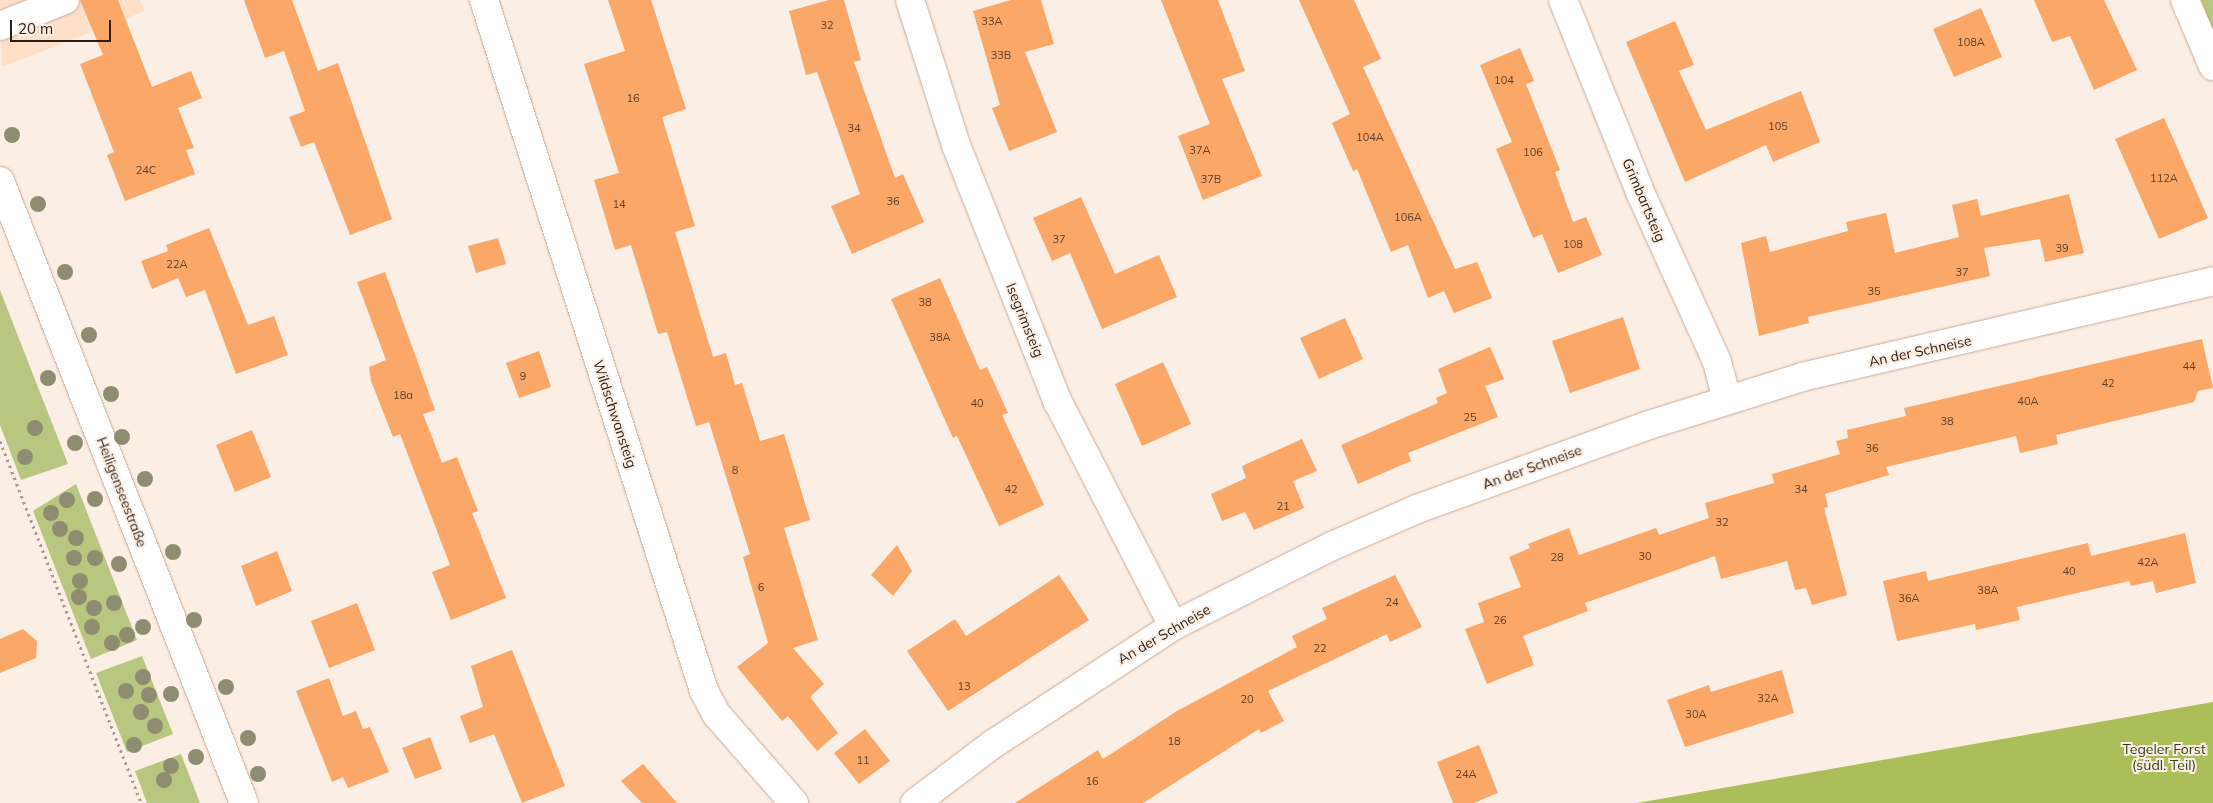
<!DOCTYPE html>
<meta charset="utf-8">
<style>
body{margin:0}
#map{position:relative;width:2213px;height:803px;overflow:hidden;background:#fbeee4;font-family:Mulish,sans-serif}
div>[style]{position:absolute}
.built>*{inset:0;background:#ffdfc8}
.green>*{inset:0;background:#b8c67f}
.forest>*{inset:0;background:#acbe5a}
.building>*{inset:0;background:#faa767}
.path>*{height:3px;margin-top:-1.5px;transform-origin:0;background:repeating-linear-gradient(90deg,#a89b92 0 2.5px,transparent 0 6.5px)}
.roads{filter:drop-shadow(0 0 1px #caaa94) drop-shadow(0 0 1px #caaa94)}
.minor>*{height:28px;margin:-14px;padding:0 14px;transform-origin:14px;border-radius:14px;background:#fff}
.major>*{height:28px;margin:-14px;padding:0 14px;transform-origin:14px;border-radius:14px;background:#fff}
.trees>*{width:16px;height:16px;margin:-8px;border-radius:50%;background:#8f8d71}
span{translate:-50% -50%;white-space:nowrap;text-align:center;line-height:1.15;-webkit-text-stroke:4px #fbeee4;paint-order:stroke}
.number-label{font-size:11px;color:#5e402a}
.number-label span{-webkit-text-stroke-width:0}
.street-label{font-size:14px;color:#2a1e16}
.park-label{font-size:14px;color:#363d13}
.scale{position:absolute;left:10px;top:20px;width:101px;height:22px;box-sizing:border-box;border:2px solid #2a1e16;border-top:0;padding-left:6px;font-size:15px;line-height:18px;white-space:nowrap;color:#2a1e16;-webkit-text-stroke:4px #fbeee4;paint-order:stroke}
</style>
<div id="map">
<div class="built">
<i style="clip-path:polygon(0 0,140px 0,145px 11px,2px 67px)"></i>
</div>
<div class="green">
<i style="clip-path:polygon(2185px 0,2213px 0,2213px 66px)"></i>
<i style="clip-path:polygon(0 290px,68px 464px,21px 480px,0 425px)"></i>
<i style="clip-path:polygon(76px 484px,137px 640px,91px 659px,33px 511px)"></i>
<i style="clip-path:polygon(142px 656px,173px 734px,127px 752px,96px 673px)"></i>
<i style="clip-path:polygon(181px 754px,200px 803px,147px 803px,135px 771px)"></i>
</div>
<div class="forest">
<i style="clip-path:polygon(2213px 702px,2213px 803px,1637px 803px)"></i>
</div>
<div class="building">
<i style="clip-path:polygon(80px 0,118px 0,152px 87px,191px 71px,202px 98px,178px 108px,194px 148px,186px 150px,195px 174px,125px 201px,107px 155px,114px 152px,80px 64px,103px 55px)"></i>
<i style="clip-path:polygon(244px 0,292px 0,318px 71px,338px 63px,392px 219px,350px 235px,314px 142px,301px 147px,289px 117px,305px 111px,284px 51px,265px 58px)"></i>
<i style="clip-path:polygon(608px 0,651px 0,686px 109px,662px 117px,695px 226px,675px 232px,713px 357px,726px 353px,735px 385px,742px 383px,760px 441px,784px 434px,810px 520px,784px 528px,818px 640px,793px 648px,824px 684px,810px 697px,838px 733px,817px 751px,788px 716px,782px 721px,737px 667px,768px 643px,743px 557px,750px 554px,709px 422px,696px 426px,667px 332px,658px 334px,631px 245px,615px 250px,594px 180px,619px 173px,584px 64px,625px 51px)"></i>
<i style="clip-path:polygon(829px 0,844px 0,861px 60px,854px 62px,895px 178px,903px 174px,924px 222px,852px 254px,831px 206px,860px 194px,817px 72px,806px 75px,789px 11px)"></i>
<i style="clip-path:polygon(1011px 0,1041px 0,1054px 44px,1025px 52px,1057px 132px,1009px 151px,992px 108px,1000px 105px,973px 11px)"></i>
<i style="clip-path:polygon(1161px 0,1218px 0,1245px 71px,1222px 79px,1262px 176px,1203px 200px,1178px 136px,1210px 124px)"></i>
<i style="clip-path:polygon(1299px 0,1354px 0,1381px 59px,1363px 67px,1455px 269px,1477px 262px,1492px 298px,1454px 313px,1444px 291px,1428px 298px,1408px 245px,1391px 252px,1357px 169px,1353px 171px,1332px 123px,1350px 114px)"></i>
<i style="clip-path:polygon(2034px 0,2104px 0,2137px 70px,2094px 90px,2070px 36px,2052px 42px)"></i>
<i style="clip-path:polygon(1981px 8px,2002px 57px,1954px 77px,1933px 29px)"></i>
<i style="clip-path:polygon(1675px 21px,1694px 65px,1679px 71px,1706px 130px,1801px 91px,1820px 142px,1773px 162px,1766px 145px,1685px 182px,1626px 42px)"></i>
<i style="clip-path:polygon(1520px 48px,1534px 81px,1526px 84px,1560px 170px,1555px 172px,1573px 222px,1586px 217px,1602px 255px,1558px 273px,1542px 234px,1533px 238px,1496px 149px,1512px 142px,1480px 65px)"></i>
<i style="clip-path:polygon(2164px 118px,2208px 218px,2159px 239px,2115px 139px)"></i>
<i style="clip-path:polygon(2069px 194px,2084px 253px,2045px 262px,2040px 239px,1984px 248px,1990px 276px,1808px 317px,1809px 323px,1759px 336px,1741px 243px,1766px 236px,1770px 252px,1848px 231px,1846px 222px,1886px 213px,1895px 253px,1959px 237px,1952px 205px,1977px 199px,1981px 216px)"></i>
<i style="clip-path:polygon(1081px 197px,1115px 274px,1159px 255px,1177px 297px,1102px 329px,1070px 253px,1052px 261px,1033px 218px)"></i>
<i style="clip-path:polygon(209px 228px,248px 325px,274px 316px,288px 355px,236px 374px,205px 290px,186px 297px,178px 278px,152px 289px,141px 261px,168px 251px,166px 245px)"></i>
<i style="clip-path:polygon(498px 238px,506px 264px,476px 273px,468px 246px)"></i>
<i style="clip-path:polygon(385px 272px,435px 410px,423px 414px,442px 463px,457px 457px,478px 511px,472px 513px,506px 598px,451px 620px,432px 572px,450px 565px,400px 434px,393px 437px,371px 381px,369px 367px,386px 360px,357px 282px)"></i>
<i style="clip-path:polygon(940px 278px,980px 370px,987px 367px,1008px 413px,1002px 415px,1044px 505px,999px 526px,957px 436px,953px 438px,891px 299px)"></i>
<i style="clip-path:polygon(1623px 317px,1640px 369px,1570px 393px,1552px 341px)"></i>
<i style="clip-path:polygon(1345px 318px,1363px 359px,1319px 379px,1300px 338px)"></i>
<i style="clip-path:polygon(2202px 339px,2213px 388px,2198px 391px,2194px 402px,2056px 435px,2058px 444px,2020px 453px,2016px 436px,1886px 467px,1889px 475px,1825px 494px,1828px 507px,1824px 508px,1847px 595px,1812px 605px,1806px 588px,1795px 590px,1787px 561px,1721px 579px,1715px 556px,1585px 603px,1588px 611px,1523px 636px,1534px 665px,1487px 684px,1465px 629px,1484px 622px,1478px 603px,1521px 587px,1509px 557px,1530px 548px,1528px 544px,1569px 528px,1579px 555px,1656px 528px,1659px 535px,1709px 518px,1705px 503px,1774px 483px,1772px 474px,1840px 454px,1836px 441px,1848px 438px,1847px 430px,1906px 416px,1904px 408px)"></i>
<i style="clip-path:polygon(1490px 347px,1504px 379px,1485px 386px,1498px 417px,1408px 453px,1411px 461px,1358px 484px,1341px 445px,1438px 403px,1436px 398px,1447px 393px,1438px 369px)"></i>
<i style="clip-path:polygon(539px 351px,551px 387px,519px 398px,506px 363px)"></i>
<i style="clip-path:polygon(1163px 362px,1191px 424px,1142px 446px,1115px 384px)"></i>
<i style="clip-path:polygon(252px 430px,271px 477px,235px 492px,216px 445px)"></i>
<i style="clip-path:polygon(1302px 439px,1317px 471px,1293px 481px,1304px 508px,1254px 530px,1245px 512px,1222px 521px,1211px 494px,1246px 478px,1242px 466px)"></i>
<i style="clip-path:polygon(2185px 533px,2196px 583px,2156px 593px,2153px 581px,2131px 586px,2129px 581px,2017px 607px,2020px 620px,1976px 630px,1975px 624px,1897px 641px,1883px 581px,1926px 571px,1928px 581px,2088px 543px,2091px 556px)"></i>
<i style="clip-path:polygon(897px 545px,912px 571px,893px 596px,871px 575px)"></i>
<i style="clip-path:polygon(277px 551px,292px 591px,256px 606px,241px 566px)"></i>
<i style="clip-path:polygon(1059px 575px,1089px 620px,948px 711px,907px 651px,955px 619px,966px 636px)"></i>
<i style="clip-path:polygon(1395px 575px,1422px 627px,1390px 642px,1387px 634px,1268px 691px,1284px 721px,1261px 733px,1259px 729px,1143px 803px,1015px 803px,1098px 750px,1103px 759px,1177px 711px,1297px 647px,1292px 636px,1327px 619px,1322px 608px)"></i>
<i style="clip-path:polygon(357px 603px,375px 650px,329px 668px,311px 621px)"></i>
<i style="clip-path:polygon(23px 629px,37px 641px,36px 658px,0 673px,0 639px)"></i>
<i style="clip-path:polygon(512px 650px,565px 786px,522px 803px,494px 734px,470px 743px,460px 716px,483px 707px,471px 666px)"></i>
<i style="clip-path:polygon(1782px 670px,1794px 713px,1685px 747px,1667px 700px,1709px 685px,1711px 692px)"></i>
<i style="clip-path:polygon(329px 678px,343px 716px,356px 711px,363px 729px,370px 727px,389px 772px,348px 788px,343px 777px,332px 782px,296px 691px)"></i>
<i style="clip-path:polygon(865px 729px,890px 761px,859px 784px,834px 753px)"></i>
<i style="clip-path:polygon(430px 737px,442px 769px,415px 779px,402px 748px)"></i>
<i style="clip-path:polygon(1479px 745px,1498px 793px,1474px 803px,1453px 803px,1437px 762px)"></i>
<i style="clip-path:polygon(643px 764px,677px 803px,642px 803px,621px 781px)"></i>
</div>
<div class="path">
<i style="left:0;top:441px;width:388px;rotate:68.7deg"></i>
</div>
<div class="roads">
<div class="minor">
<i style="left:484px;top:0;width:725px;rotate:72.34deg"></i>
<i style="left:704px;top:691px;width:27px;rotate:62deg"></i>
<i style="left:717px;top:715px;width:117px;rotate:48.8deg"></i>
<i style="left:910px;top:0;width:152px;rotate:72.4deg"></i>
<i style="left:956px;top:145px;width:277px;rotate:68.4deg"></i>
<i style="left:1058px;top:402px;width:252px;rotate:62.8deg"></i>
<i style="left:1563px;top:0;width:207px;rotate:68.1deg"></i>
<i style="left:1640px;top:192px;width:187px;rotate:65.6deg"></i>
<i style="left:1717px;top:362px;width:38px;rotate:75deg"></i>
<i style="left:2185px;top:0;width:72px;rotate:67deg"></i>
<i style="left:0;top:26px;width:70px;rotate:-21.8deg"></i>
<i style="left:915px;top:803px;width:98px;rotate:-37.1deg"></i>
<i style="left:993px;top:744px;width:215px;rotate:-33.2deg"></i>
<i style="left:1173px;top:626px;width:178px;rotate:-26.7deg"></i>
<i style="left:1332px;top:546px;width:93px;rotate:-23.5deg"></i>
<i style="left:1417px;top:509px;width:244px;rotate:-19.9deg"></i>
<i style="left:1646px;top:426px;width:164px;rotate:-17.4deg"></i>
<i style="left:1802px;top:377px;width:422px;rotate:-13.1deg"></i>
</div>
<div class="major">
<i style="left:0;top:181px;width:668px;rotate:68.58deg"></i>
</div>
</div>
<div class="trees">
<i style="left:12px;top:135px"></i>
<i style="left:38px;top:204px"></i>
<i style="left:65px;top:272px"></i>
<i style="left:89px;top:335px"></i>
<i style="left:48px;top:378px"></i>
<i style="left:111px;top:394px"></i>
<i style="left:35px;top:428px"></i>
<i style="left:122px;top:437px"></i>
<i style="left:75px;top:443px"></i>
<i style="left:25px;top:457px"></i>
<i style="left:145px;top:479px"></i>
<i style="left:95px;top:499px"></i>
<i style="left:67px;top:500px"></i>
<i style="left:51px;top:513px"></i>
<i style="left:60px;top:529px"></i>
<i style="left:76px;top:538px"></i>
<i style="left:173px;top:552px"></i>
<i style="left:74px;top:558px"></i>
<i style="left:95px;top:558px"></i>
<i style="left:119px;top:564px"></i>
<i style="left:80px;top:581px"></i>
<i style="left:79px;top:597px"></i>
<i style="left:114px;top:603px"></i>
<i style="left:94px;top:608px"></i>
<i style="left:194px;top:620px"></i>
<i style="left:92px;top:627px"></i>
<i style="left:143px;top:627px"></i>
<i style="left:127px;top:635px"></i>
<i style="left:112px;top:643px"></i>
<i style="left:143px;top:677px"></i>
<i style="left:226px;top:687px"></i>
<i style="left:126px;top:691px"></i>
<i style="left:171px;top:694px"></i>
<i style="left:149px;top:695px"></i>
<i style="left:141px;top:712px"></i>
<i style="left:155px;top:726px"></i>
<i style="left:248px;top:738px"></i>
<i style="left:134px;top:745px"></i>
<i style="left:196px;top:757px"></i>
<i style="left:171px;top:766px"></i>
<i style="left:258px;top:774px"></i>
<i style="left:164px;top:780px"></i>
</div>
<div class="number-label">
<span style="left:992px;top:21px">33A</span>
<span style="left:827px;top:25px">32</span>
<span style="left:1971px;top:42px">108A</span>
<span style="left:1001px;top:55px">33B</span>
<span style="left:1504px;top:80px">104</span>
<span style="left:633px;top:98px">16</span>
<span style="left:1778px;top:126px">105</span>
<span style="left:854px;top:128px">34</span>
<span style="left:1370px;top:137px">104A</span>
<span style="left:1200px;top:150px">37A</span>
<span style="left:1533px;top:152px">106</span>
<span style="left:146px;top:170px">24C</span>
<span style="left:2164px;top:178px">112A</span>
<span style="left:1211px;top:179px">37B</span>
<span style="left:893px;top:201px">36</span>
<span style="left:619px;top:204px">14</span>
<span style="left:1408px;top:217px">106A</span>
<span style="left:1059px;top:239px">37</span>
<span style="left:1573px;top:244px">108</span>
<span style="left:2062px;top:248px">39</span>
<span style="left:177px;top:264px">22A</span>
<span style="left:1962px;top:272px">37</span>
<span style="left:1874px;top:291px">35</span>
<span style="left:925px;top:302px">38</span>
<span style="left:940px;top:337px">38A</span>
<span style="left:2189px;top:366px">44</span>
<span style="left:523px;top:376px">9</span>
<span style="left:2108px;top:383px">42</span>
<span style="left:403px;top:395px">18a</span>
<span style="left:2028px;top:401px">40A</span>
<span style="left:977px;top:403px">40</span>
<span style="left:1470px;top:417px">25</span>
<span style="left:1947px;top:421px">38</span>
<span style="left:1872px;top:448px">36</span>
<span style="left:735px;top:470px">8</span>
<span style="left:1011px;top:489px">42</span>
<span style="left:1801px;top:489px">34</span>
<span style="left:1283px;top:506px">21</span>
<span style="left:1722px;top:522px">32</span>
<span style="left:1645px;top:556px">30</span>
<span style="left:1557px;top:557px">28</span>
<span style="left:2148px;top:562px">42A</span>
<span style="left:2069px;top:571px">40</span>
<span style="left:761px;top:587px">6</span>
<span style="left:1988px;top:590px">38A</span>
<span style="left:1909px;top:598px">36A</span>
<span style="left:1392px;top:602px">24</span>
<span style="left:1500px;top:620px">26</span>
<span style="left:1320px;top:648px">22</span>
<span style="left:964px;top:686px">13</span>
<span style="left:1768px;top:698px">32A</span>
<span style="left:1247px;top:699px">20</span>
<span style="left:1696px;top:714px">30A</span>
<span style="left:1174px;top:741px">18</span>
<span style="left:863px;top:760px">11</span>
<span style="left:1466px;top:774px">24A</span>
<span style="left:1092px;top:781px">16</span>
</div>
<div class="street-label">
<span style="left:1644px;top:200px;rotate:67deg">Grimbartsteig</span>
<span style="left:1025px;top:320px;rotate:68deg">Isegrimsteig</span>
<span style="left:1920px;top:351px;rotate:-12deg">An der Schneise</span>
<span style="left:615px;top:414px;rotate:72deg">Wildschwansteig</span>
<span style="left:1532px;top:467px;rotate:-20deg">An der Schneise</span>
<span style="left:122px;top:492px;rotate:69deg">Heiligenseestraße</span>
<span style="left:1164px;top:634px;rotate:-30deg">An der Schneise</span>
</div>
<div class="park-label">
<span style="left:2164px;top:757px">Tegeler Forst<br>(südl. Teil)</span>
</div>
<div class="scale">20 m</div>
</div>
